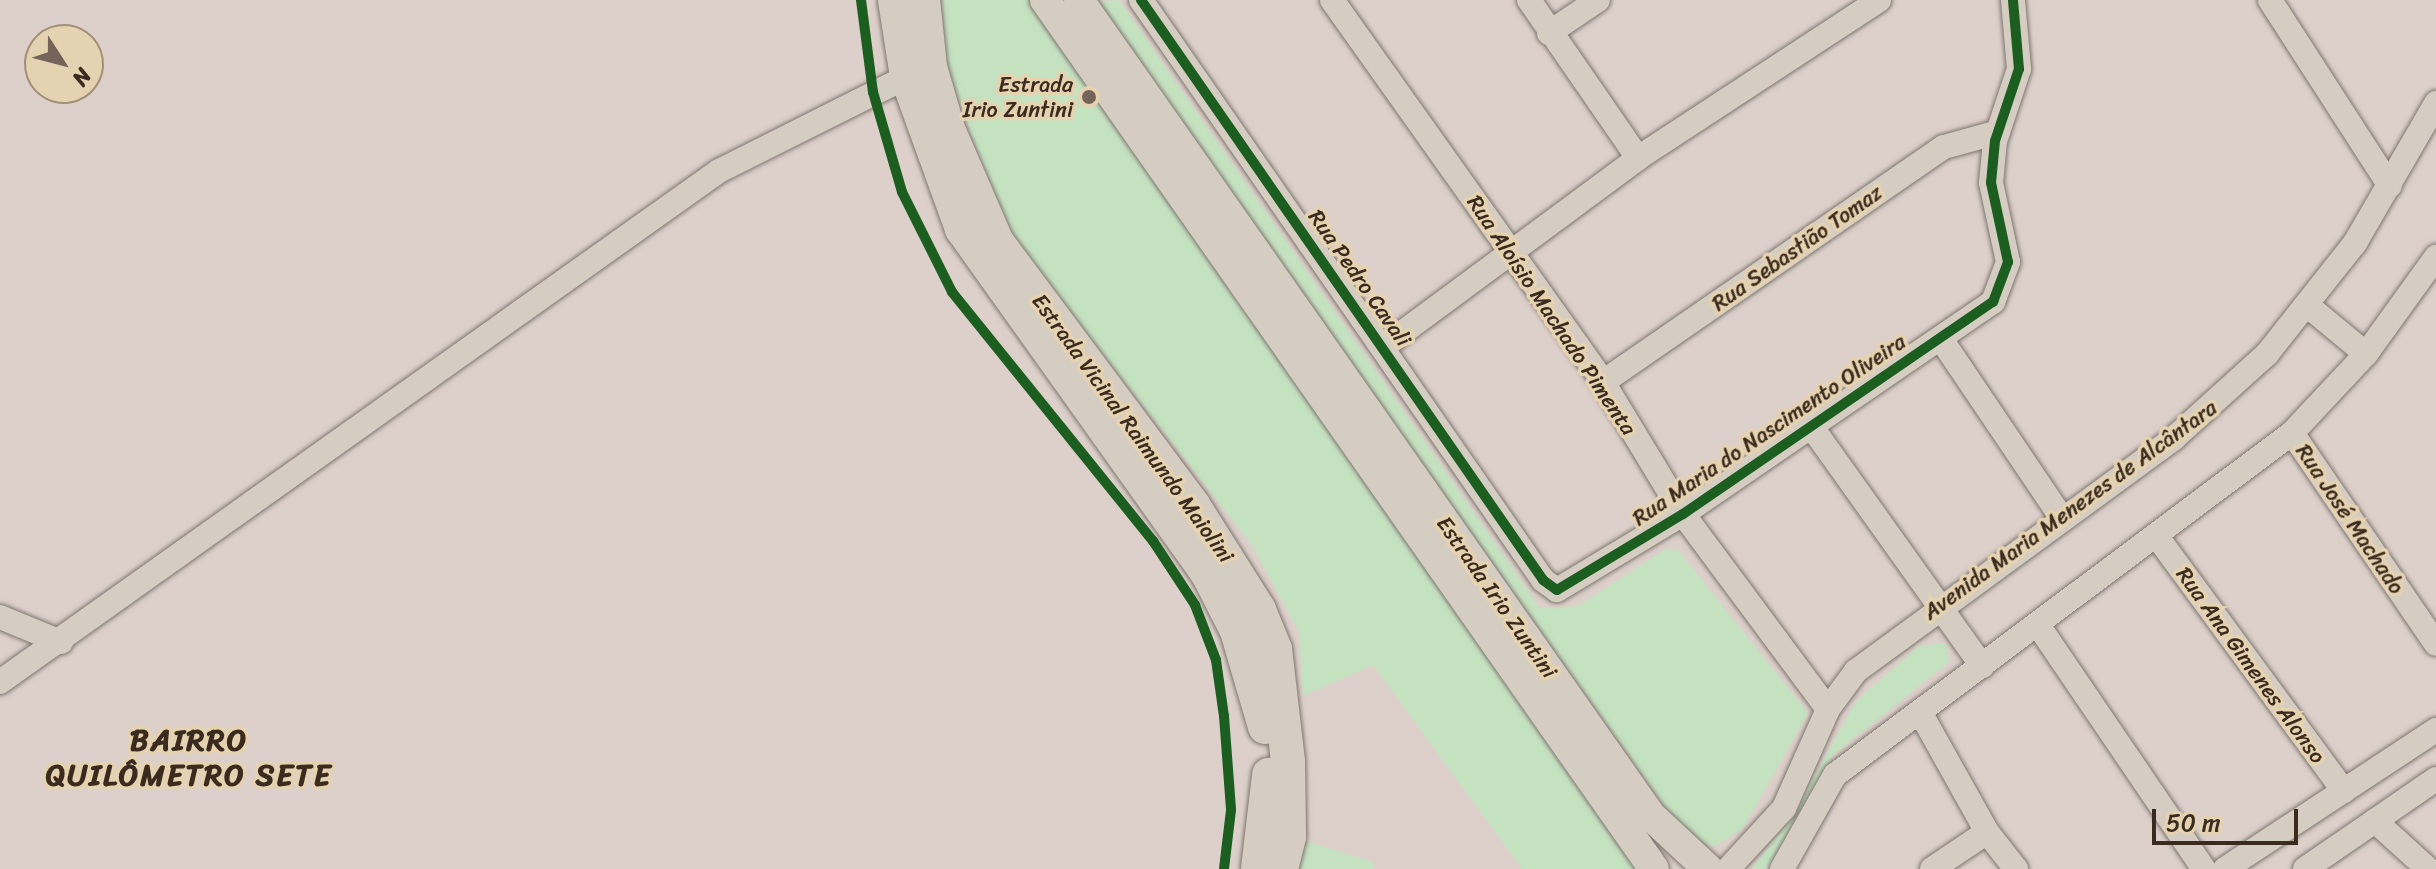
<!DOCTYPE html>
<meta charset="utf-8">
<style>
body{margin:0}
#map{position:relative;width:2436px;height:869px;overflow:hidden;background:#ddd0ca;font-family:Sriracha,sans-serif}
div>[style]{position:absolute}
.green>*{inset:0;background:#c5e2c0}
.roads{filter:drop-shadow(0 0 2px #7f7670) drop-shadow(0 0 2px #7f7670)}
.minor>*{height:24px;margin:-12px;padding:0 12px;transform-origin:12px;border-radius:12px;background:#d5cdc2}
.tertiary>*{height:30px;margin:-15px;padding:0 15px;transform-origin:15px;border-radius:15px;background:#d5cdc2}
.secondary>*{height:34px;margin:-17px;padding:0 17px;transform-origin:17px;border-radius:17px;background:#d5cdc2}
.cycleway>*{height:10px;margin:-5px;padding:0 5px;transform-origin:5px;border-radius:5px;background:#1b5e20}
.dots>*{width:22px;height:22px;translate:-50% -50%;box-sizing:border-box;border:4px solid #e5d2b0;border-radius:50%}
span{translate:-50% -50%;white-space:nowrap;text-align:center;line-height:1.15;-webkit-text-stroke:7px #e5d2b0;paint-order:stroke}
.poi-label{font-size:22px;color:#3b2a1e}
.right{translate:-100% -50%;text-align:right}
.street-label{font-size:22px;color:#3b2a1e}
.district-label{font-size:30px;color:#3b2a1e;font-weight:700;letter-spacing:2px}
.north{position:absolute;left:24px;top:24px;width:80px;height:80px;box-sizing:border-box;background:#e5d2b0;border:2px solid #a18f76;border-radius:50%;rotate:126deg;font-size:22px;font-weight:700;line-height:32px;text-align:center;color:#3b2a1e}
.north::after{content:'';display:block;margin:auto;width:28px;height:36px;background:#74645a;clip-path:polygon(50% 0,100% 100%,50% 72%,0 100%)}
.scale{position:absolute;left:2152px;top:809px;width:146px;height:36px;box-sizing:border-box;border:4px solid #3b2a1e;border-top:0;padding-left:10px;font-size:24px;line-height:28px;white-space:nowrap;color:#3b2a1e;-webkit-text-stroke:6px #e5d2b0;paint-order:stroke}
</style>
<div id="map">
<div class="green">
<i style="clip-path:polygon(941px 0,1029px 0,1639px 869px,1522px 869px,1373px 665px,1303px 696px,1299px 632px,1252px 545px,1010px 235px,948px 73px)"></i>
<i style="clip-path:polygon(1119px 0,1540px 608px,1578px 606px,1667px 548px,1678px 550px,1808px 713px,1743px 828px,1715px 846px,1687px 838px,1096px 2px)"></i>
<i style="clip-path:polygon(1946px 643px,1949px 662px,1832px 756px,1788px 842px,1766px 869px,1751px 869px,1789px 822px,1856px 701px,1919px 646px)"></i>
<i style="clip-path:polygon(1306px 841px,1373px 862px,1374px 869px,1299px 869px)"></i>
</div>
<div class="roads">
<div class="minor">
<i style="left:1141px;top:0;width:706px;rotate:55.27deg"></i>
<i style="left:1543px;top:580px;width:17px;rotate:36deg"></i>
<i style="left:1557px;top:590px;width:147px;rotate:-31.1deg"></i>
<i style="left:1683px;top:514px;width:376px;rotate:-34.4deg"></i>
<i style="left:1993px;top:302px;width:43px;rotate:-69.4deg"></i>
<i style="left:2008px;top:262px;width:81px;rotate:-102.1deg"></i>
<i style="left:1991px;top:183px;width:42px;rotate:-84.6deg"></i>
<i style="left:1995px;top:141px;width:76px;rotate:-71.6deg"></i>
<i style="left:2019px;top:69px;width:69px;rotate:-95deg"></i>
<i style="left:1332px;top:0;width:468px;rotate:54.6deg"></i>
<i style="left:1603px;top:382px;width:154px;rotate:58.8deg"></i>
<i style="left:1683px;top:514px;width:243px;rotate:53.4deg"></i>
<i style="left:1529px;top:0;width:192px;rotate:55.4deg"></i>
<i style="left:2270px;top:0;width:221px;rotate:57.2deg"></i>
<i style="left:1549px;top:33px;width:59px;rotate:-34deg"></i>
<i style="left:2308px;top:306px;width:75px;rotate:39.6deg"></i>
<i style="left:1941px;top:339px;width:215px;rotate:56deg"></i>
<i style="left:1383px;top:347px;width:317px;rotate:-36.5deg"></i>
<i style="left:1638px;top:158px;width:288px;rotate:-33.2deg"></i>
<i style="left:1603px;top:382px;width:414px;rotate:-34.6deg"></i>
<i style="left:1944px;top:147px;width:56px;rotate:-15.5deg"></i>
<i style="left:1811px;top:426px;width:295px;rotate:54.5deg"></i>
<i style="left:2292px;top:433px;width:255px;rotate:55.7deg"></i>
<i style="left:2158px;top:538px;width:314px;rotate:53.7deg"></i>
<i style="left:0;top:617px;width:66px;rotate:22.3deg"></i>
<i style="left:2038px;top:625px;width:295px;rotate:55.8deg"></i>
<i style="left:0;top:682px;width:882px;rotate:-35.4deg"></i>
<i style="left:719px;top:171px;width:210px;rotate:-26.6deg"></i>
<i style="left:1920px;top:712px;width:137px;rotate:60.8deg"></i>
<i style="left:1987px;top:832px;width:47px;rotate:51.9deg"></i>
<i style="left:2375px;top:821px;width:72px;rotate:42.2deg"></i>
<i style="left:1728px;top:869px;width:83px;rotate:-47.4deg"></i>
<i style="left:1784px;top:808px;width:108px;rotate:-66deg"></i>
<i style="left:1828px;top:709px;width:47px;rotate:-53.6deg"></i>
<i style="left:1856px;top:671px;width:394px;rotate:-36.2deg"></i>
<i style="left:2174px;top:438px;width:125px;rotate:-42.1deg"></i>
<i style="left:2267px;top:354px;width:142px;rotate:-51.6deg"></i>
<i style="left:2355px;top:243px;width:162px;rotate:-59.9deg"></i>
<i style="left:1782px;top:869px;width:108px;rotate:-60.6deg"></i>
<i style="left:1835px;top:775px;width:571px;rotate:-36.81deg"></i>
<i style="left:2292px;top:433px;width:108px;rotate:-46.9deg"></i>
<i style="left:2366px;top:354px;width:120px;rotate:-54.2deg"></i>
<i style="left:1932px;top:869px;width:66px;rotate:-33.9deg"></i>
<i style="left:2225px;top:869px;width:253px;rotate:-33.4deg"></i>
<i style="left:2305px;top:869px;width:159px;rotate:-34.5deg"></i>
</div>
<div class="tertiary">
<i style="left:1045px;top:0;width:1061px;rotate:54.98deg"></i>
<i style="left:1079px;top:0;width:997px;rotate:54.97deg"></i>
<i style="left:1651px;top:816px;width:78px;rotate:42.9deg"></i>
</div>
<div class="secondary">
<i style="left:895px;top:0;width:78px;rotate:81.1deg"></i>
<i style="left:907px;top:77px;width:162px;rotate:70.1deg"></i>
<i style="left:962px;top:229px;width:424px;rotate:54.5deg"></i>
<i style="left:1208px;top:574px;width:64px;rotate:63deg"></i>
<i style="left:1237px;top:631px;width:100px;rotate:73.7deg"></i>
<i style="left:923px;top:0;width:67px;rotate:84deg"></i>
<i style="left:930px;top:67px;width:65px;rotate:73.8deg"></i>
<i style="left:948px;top:129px;width:123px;rotate:66.6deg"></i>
<i style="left:997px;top:242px;width:328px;rotate:53.3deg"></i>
<i style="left:1193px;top:505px;width:124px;rotate:57.8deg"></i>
<i style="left:1259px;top:610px;width:42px;rotate:67.7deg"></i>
<i style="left:1275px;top:649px;width:114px;rotate:83.4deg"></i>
<i style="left:1288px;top:762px;width:75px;rotate:89.2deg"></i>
<i style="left:1289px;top:837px;width:33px;rotate:104deg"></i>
<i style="left:1258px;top:869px;width:95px;rotate:-83.3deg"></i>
</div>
</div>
<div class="cycleway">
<i style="left:861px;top:0;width:93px;rotate:82.6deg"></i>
<i style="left:873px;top:92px;width:104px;rotate:73.8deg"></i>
<i style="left:902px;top:192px;width:112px;rotate:63.4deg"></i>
<i style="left:952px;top:292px;width:320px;rotate:51.1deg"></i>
<i style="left:1153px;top:541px;width:77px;rotate:56.7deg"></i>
<i style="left:1195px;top:605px;width:59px;rotate:69.1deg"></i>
<i style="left:1216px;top:660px;width:57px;rotate:81.9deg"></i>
<i style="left:1224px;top:716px;width:94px;rotate:85.7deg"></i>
<i style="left:1231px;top:810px;width:59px;rotate:96.8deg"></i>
<i style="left:1141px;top:0;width:706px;rotate:55.27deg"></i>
<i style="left:1543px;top:580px;width:17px;rotate:36deg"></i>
<i style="left:1557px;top:590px;width:147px;rotate:-31.1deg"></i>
<i style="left:1683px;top:514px;width:376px;rotate:-34.4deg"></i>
<i style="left:1993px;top:302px;width:43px;rotate:-69.4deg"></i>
<i style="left:2008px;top:262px;width:81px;rotate:-102.1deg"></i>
<i style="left:1991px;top:183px;width:42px;rotate:-84.6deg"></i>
<i style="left:1995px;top:141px;width:76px;rotate:-71.6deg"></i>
<i style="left:2019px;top:69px;width:69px;rotate:-95deg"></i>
</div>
<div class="dots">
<i style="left:1089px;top:97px;background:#74645a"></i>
</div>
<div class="poi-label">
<span class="right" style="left:1073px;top:97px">Estrada<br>Irio Zuntini</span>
</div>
<div class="street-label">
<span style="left:1797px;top:248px;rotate:-35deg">Rua Sebastião Tomaz</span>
<span style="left:1360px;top:278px;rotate:55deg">Rua Pedro Cavali</span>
<span style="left:1552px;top:315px;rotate:56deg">Rua Aloísio Machado Pimenta</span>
<span style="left:1133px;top:428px;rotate:54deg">Estrada Vicinal Raimundo Maiolini</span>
<span style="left:1769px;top:430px;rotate:-34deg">Rua Maria do Nascimento Oliveira</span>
<span style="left:2070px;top:510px;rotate:-36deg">Avenida Maria Menezes de Alcântara</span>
<span style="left:2350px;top:519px;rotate:56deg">Rua José Machado</span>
<span style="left:1497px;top:597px;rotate:55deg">Estrada Irio Zuntini</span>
<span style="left:2251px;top:665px;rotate:54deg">Rua Ana Gimenes Alonso</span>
</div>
<div class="district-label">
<span style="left:189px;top:757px">BAIRRO<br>QUILÔMETRO SETE</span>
</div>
<div class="north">N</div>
<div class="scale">50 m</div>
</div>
